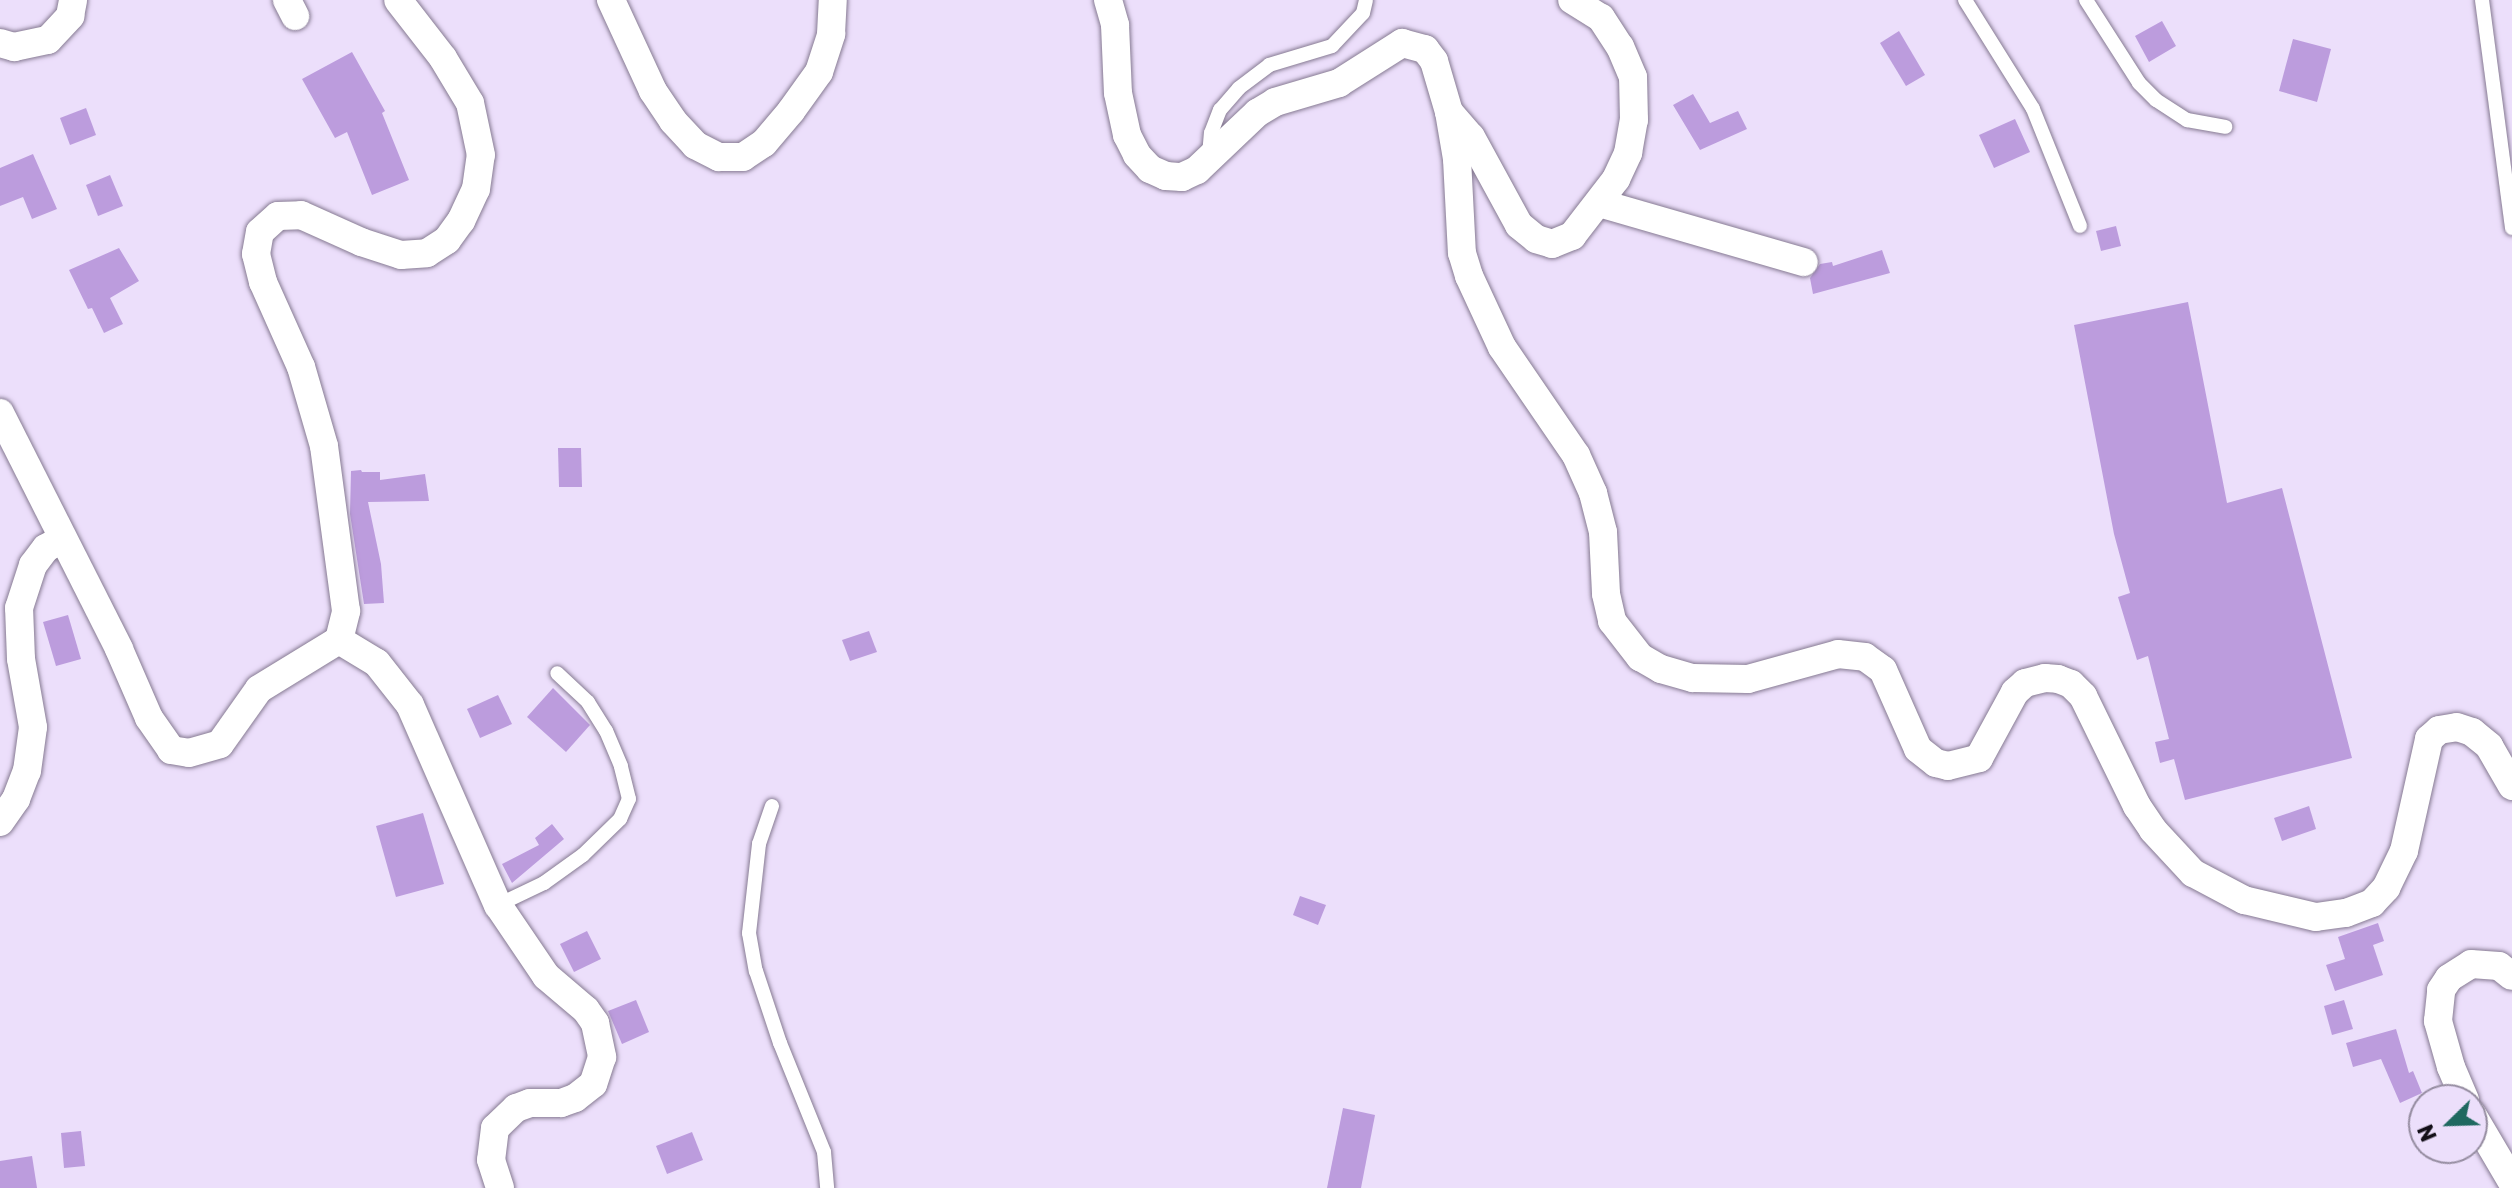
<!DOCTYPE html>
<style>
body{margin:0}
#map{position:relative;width:2512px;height:1188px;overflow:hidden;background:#ecdffb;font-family:Rubik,sans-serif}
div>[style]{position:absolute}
.building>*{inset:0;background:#bc9cdd}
.roads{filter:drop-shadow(0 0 2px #867a92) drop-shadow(0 0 2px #867a92)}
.lane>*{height:14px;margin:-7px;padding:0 7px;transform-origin:7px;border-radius:7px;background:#fff}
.street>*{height:28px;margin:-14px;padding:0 14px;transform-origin:14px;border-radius:14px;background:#fff}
span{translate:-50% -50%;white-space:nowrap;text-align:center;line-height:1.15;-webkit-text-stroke:6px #ecdffb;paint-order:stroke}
.north{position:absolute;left:2408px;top:1084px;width:80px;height:80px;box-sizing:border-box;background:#ecdffb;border:2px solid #958ca0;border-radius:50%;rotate:247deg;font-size:22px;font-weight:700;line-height:32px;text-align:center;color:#130f18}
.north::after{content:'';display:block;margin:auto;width:28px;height:36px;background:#1f6960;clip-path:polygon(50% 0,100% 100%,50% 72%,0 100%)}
</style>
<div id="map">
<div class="building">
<i style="clip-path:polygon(2162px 21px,2176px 46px,2149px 62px,2135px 36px)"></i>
<i style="clip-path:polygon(1899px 31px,1925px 75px,1906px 86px,1880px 43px)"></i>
<i style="clip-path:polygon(2293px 39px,2331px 49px,2317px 102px,2279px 91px)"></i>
<i style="clip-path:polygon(352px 52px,385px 111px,382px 113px,409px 180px,372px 195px,347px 132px,335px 138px,302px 79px)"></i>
<i style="clip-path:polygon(1693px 94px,1710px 123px,1738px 111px,1747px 129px,1700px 150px,1673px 105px)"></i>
<i style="clip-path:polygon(86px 108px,96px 135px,70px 145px,60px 118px)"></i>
<i style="clip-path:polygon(2015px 119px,2030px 152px,1994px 168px,1979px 135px)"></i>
<i style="clip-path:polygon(33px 154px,57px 209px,32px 219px,23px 197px,0 206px,0 168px)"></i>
<i style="clip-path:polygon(110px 175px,123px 206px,98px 216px,86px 185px)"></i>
<i style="clip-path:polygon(2116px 226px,2121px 246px,2101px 251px,2096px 231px)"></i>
<i style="clip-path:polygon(119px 248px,139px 281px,110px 298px,123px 324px,104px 333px,92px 308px,88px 309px,69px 270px)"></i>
<i style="clip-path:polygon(1882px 250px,1890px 273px,1813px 294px,1810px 278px,1820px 264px,1832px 262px,1833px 266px)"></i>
<i style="clip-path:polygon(2188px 302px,2227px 503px,2282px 488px,2352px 758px,2185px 800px,2174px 759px,2160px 763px,2155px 742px,2169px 739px,2148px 656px,2137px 660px,2118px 597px,2130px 593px,2114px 534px,2074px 325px)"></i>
<i style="clip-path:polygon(558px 448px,581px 448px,582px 487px,559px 487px)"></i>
<i style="clip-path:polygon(361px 470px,362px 472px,380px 472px,380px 480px,425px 474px,429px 501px,368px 502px,381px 564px,384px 603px,364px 604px,350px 514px,351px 471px)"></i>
<i style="clip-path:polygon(68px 615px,81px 659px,56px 666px,43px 622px)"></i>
<i style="clip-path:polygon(869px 631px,877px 652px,850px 661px,842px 640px)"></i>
<i style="clip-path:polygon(553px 688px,590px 725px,566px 752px,527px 717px)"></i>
<i style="clip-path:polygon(498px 695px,512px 724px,480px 738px,467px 709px)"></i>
<i style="clip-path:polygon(2309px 806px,2316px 829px,2282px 841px,2274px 818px)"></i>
<i style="clip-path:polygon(423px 813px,444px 884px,396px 897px,376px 826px)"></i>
<i style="clip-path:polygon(552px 824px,564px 839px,512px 883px,502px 864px,539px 845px,535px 838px)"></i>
<i style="clip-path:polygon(1300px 896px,1326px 905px,1318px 925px,1293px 915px)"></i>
<i style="clip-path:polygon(2378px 923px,2384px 941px,2373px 945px,2383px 975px,2335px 991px,2326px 965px,2345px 959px,2338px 937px)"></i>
<i style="clip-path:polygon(587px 931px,601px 959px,574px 972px,560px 944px)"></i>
<i style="clip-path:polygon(636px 1000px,649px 1032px,622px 1044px,608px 1011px)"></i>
<i style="clip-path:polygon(2344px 1000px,2353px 1029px,2332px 1035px,2324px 1006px)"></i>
<i style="clip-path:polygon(2396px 1029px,2409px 1073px,2413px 1071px,2422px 1093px,2400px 1103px,2381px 1059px,2353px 1067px,2346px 1043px)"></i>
<i style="clip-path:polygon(1343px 1108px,1375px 1115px,1361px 1188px,1327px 1188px)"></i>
<i style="clip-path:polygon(81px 1131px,85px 1166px,64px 1168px,61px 1133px)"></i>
<i style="clip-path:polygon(692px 1132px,703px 1160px,667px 1174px,656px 1146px)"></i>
<i style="clip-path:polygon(32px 1156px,37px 1188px,0 1188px,0 1161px)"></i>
</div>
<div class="roads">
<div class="lane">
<i style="left:1965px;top:0;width:128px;rotate:58deg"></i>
<i style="left:2033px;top:109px;width:126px;rotate:68.1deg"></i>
<i style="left:2086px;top:0;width:98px;rotate:57.4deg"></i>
<i style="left:2139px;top:83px;width:24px;rotate:45deg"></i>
<i style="left:2156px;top:100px;width:37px;rotate:33deg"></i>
<i style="left:2187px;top:120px;width:39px;rotate:10deg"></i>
<i style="left:2482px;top:0;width:230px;rotate:82.5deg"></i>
<i style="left:1209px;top:155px;width:22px;rotate:-85deg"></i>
<i style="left:1211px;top:133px;width:25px;rotate:-69deg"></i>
<i style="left:1220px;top:110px;width:29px;rotate:-49deg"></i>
<i style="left:1239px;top:88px;width:38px;rotate:-37deg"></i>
<i style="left:1269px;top:65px;width:66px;rotate:-16.8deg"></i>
<i style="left:1332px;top:46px;width:45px;rotate:-46.8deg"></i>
<i style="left:1363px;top:13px;width:13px;rotate:-77deg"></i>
<i style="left:772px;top:806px;width:40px;rotate:108.9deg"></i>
<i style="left:759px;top:844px;width:90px;rotate:96.4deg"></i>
<i style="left:749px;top:933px;width:39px;rotate:80deg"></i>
<i style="left:756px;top:971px;width:76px;rotate:71.6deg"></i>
<i style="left:780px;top:1043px;width:118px;rotate:68deg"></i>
<i style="left:824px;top:1152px;width:36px;rotate:85deg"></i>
<i style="left:498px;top:905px;width:51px;rotate:-25.6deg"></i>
<i style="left:544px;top:883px;width:48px;rotate:-35.7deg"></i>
<i style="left:583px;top:855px;width:52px;rotate:-44.2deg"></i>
<i style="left:620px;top:819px;width:22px;rotate:-66deg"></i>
<i style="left:629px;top:799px;width:34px;rotate:-104deg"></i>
<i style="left:621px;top:766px;width:38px;rotate:-113deg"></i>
<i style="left:606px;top:731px;width:34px;rotate:-122deg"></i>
<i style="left:588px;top:702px;width:42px;rotate:-136.9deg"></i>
</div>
<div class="street">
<i style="left:287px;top:0;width:18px;rotate:63deg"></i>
<i style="left:611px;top:0;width:100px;rotate:65.2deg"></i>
<i style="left:653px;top:91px;width:36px;rotate:56deg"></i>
<i style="left:673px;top:121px;width:33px;rotate:47deg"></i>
<i style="left:695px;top:145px;width:27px;rotate:27deg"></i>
<i style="left:719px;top:157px;width:24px"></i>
<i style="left:743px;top:157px;width:25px;rotate:-34deg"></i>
<i style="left:764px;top:143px;width:42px;rotate:-49.8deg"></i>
<i style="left:791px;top:111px;width:48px;rotate:-54.3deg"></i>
<i style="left:819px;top:72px;width:40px;rotate:-72deg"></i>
<i style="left:831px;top:34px;width:34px;rotate:-87deg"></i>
<i style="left:1108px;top:0;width:26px;rotate:74deg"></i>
<i style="left:1115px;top:25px;width:68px;rotate:87.5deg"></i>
<i style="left:1118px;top:93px;width:43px;rotate:77.9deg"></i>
<i style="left:1127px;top:135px;width:22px;rotate:63deg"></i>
<i style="left:1137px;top:155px;width:19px;rotate:47deg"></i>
<i style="left:1150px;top:169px;width:17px;rotate:24deg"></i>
<i style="left:1166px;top:176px;width:16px;rotate:4deg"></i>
<i style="left:1182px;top:177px;width:17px;rotate:-25deg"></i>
<i style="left:1197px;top:170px;width:83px;rotate:-43.5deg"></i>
<i style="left:1257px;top:113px;width:21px;rotate:-31deg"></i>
<i style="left:1275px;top:102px;width:67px;rotate:-16.5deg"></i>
<i style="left:1339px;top:83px;width:75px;rotate:-32.4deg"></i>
<i style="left:1402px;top:43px;width:24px;rotate:15deg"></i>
<i style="left:1425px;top:49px;width:15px;rotate:53deg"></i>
<i style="left:1434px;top:61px;width:53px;rotate:73.6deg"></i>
<i style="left:1449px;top:112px;width:48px;rotate:80.3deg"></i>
<i style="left:1457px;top:159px;width:94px;rotate:87deg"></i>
<i style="left:1462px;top:253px;width:24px;rotate:73deg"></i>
<i style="left:1469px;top:276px;width:78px;rotate:65.1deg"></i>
<i style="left:1502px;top:347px;width:131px;rotate:55.6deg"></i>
<i style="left:1576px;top:455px;width:42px;rotate:65.9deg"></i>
<i style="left:1593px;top:493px;width:40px;rotate:75.6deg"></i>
<i style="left:1603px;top:532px;width:62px;rotate:87.2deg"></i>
<i style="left:1606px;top:594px;width:28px;rotate:77deg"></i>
<i style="left:1612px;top:621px;width:46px;rotate:52.1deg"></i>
<i style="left:1640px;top:657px;width:24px;rotate:30deg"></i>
<i style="left:1661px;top:669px;width:33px;rotate:16deg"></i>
<i style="left:1693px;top:678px;width:55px;rotate:1deg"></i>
<i style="left:1748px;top:679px;width:93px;rotate:-15.5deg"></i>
<i style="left:1838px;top:654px;width:27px;rotate:6deg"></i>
<i style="left:1865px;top:657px;width:22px;rotate:36deg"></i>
<i style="left:1883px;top:670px;width:86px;rotate:66.1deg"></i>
<i style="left:1918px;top:749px;width:23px;rotate:38deg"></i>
<i style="left:1936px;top:763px;width:12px;rotate:14deg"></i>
<i style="left:1948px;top:766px;width:32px;rotate:-14deg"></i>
<i style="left:1979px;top:758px;width:75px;rotate:-61.4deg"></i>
<i style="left:2015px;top:692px;width:13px;rotate:-42deg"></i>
<i style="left:2025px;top:683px;width:21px;rotate:-14deg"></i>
<i style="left:2045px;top:678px;width:13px;rotate:4deg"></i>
<i style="left:2058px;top:679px;width:14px;rotate:21deg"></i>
<i style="left:2071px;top:684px;width:17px;rotate:45deg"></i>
<i style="left:2083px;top:696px;width:123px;rotate:63.9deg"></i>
<i style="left:2137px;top:806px;width:29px;rotate:56deg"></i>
<i style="left:2153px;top:830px;width:59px;rotate:47.1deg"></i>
<i style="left:2193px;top:873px;width:58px;rotate:27.9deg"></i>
<i style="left:2244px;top:900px;width:74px;rotate:13.3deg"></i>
<i style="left:2316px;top:917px;width:30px;rotate:-8deg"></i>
<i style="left:2346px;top:913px;width:28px;rotate:-21deg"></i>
<i style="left:2372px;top:903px;width:21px;rotate:-47deg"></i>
<i style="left:2386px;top:888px;width:41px;rotate:-64.1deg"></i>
<i style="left:2404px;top:851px;width:115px;rotate:-77.4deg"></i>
<i style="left:2429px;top:739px;width:13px;rotate:-42deg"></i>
<i style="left:2439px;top:730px;width:18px;rotate:-9deg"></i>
<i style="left:2457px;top:727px;width:16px;rotate:18deg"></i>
<i style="left:2472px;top:732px;width:22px;rotate:39deg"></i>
<i style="left:2489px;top:746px;width:46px;rotate:60.1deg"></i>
<i style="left:0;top:43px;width:15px;rotate:16deg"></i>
<i style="left:14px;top:47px;width:35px;rotate:-12deg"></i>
<i style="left:48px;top:40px;width:33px;rotate:-47deg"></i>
<i style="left:70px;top:16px;width:16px;rotate:-79deg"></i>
<i style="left:1449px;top:112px;width:33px;rotate:49deg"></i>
<i style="left:1471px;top:137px;width:100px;rotate:61.4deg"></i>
<i style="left:1519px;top:225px;width:22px;rotate:39deg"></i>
<i style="left:1536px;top:239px;width:17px;rotate:17deg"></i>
<i style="left:1552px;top:244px;width:22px;rotate:-22deg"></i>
<i style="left:1572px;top:236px;width:72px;rotate:-52.3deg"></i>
<i style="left:1616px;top:179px;width:29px;rotate:-65deg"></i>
<i style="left:1628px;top:153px;width:34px;rotate:-80deg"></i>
<i style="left:1634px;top:120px;width:43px;rotate:-91.3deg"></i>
<i style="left:1633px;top:77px;width:33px;rotate:-113deg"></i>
<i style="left:1620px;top:47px;width:35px;rotate:-123deg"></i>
<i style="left:1601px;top:18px;width:34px;rotate:-148deg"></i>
<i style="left:1599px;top:203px;width:213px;rotate:16.1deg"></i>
<i style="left:0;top:413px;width:264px;rotate:63.2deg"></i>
<i style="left:119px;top:649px;width:75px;rotate:66.5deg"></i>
<i style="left:149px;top:718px;width:39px;rotate:55deg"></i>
<i style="left:171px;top:750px;width:18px;rotate:9deg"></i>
<i style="left:189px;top:753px;width:32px;rotate:-16deg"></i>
<i style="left:220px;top:744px;width:67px;rotate:-54.7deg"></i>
<i style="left:259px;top:689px;width:94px;rotate:-31.5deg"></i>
<i style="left:339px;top:640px;width:30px;rotate:-76deg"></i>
<i style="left:346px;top:611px;width:166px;rotate:-97.6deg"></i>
<i style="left:324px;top:446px;width:82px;rotate:-106.2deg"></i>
<i style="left:301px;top:367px;width:93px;rotate:-114.1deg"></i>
<i style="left:263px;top:282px;width:29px;rotate:-104deg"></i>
<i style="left:256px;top:254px;width:22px;rotate:-80deg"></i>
<i style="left:260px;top:232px;width:24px;rotate:-42deg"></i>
<i style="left:278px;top:216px;width:23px;rotate:-2deg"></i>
<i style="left:301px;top:215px;width:66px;rotate:24.2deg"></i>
<i style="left:361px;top:242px;width:42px;rotate:18deg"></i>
<i style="left:401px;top:255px;width:26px;rotate:-4deg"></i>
<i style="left:427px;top:253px;width:24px;rotate:-33deg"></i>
<i style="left:447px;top:240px;width:24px;rotate:-54deg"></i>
<i style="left:461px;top:221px;width:35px;rotate:-65deg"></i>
<i style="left:476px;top:189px;width:34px;rotate:-82deg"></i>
<i style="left:481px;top:155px;width:53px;rotate:-101.9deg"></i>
<i style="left:470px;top:103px;width:52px;rotate:-121deg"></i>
<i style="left:443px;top:58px;width:73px;rotate:-127.8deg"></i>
<i style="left:339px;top:640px;width:44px;rotate:31.2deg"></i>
<i style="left:377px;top:663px;width:53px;rotate:51.8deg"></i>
<i style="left:410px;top:705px;width:219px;rotate:66.3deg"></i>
<i style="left:498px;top:905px;width:86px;rotate:55.9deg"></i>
<i style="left:546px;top:976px;width:52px;rotate:40.4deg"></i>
<i style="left:586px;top:1010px;width:16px;rotate:55deg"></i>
<i style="left:595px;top:1023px;width:35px;rotate:78deg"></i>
<i style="left:602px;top:1057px;width:28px;rotate:108deg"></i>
<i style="left:593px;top:1084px;width:23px;rotate:142deg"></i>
<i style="left:575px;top:1098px;width:15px;rotate:160deg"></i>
<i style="left:561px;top:1103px;width:31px;rotate:180deg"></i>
<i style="left:530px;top:1103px;width:15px;rotate:160deg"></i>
<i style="left:516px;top:1108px;width:29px;rotate:136deg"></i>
<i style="left:495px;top:1128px;width:32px;rotate:97deg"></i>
<i style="left:491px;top:1160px;width:29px;rotate:72deg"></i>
<i style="left:0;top:822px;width:28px;rotate:-55deg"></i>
<i style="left:16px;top:799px;width:30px;rotate:-69deg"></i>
<i style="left:27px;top:771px;width:44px;rotate:-82.2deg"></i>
<i style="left:33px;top:727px;width:69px;rotate:-100deg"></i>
<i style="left:21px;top:659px;width:51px;rotate:-92.2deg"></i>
<i style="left:19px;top:608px;width:45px;rotate:-72deg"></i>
<i style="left:33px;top:565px;width:21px;rotate:-53deg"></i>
<i style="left:46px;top:548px;width:18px;rotate:-29deg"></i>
<i style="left:2465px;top:1100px;width:36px;rotate:-113deg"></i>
<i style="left:2451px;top:1067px;width:48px;rotate:-105.8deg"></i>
<i style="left:2438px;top:1021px;width:31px;rotate:-84deg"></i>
<i style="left:2441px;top:990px;width:14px;rotate:-56deg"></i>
<i style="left:2449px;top:978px;width:26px;rotate:-32deg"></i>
<i style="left:2471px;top:964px;width:28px;rotate:4deg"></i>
<i style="left:2499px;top:966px;width:16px;rotate:38deg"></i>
<i style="left:2472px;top:1114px;width:79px;rotate:59.5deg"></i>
</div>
</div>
<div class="north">N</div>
</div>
